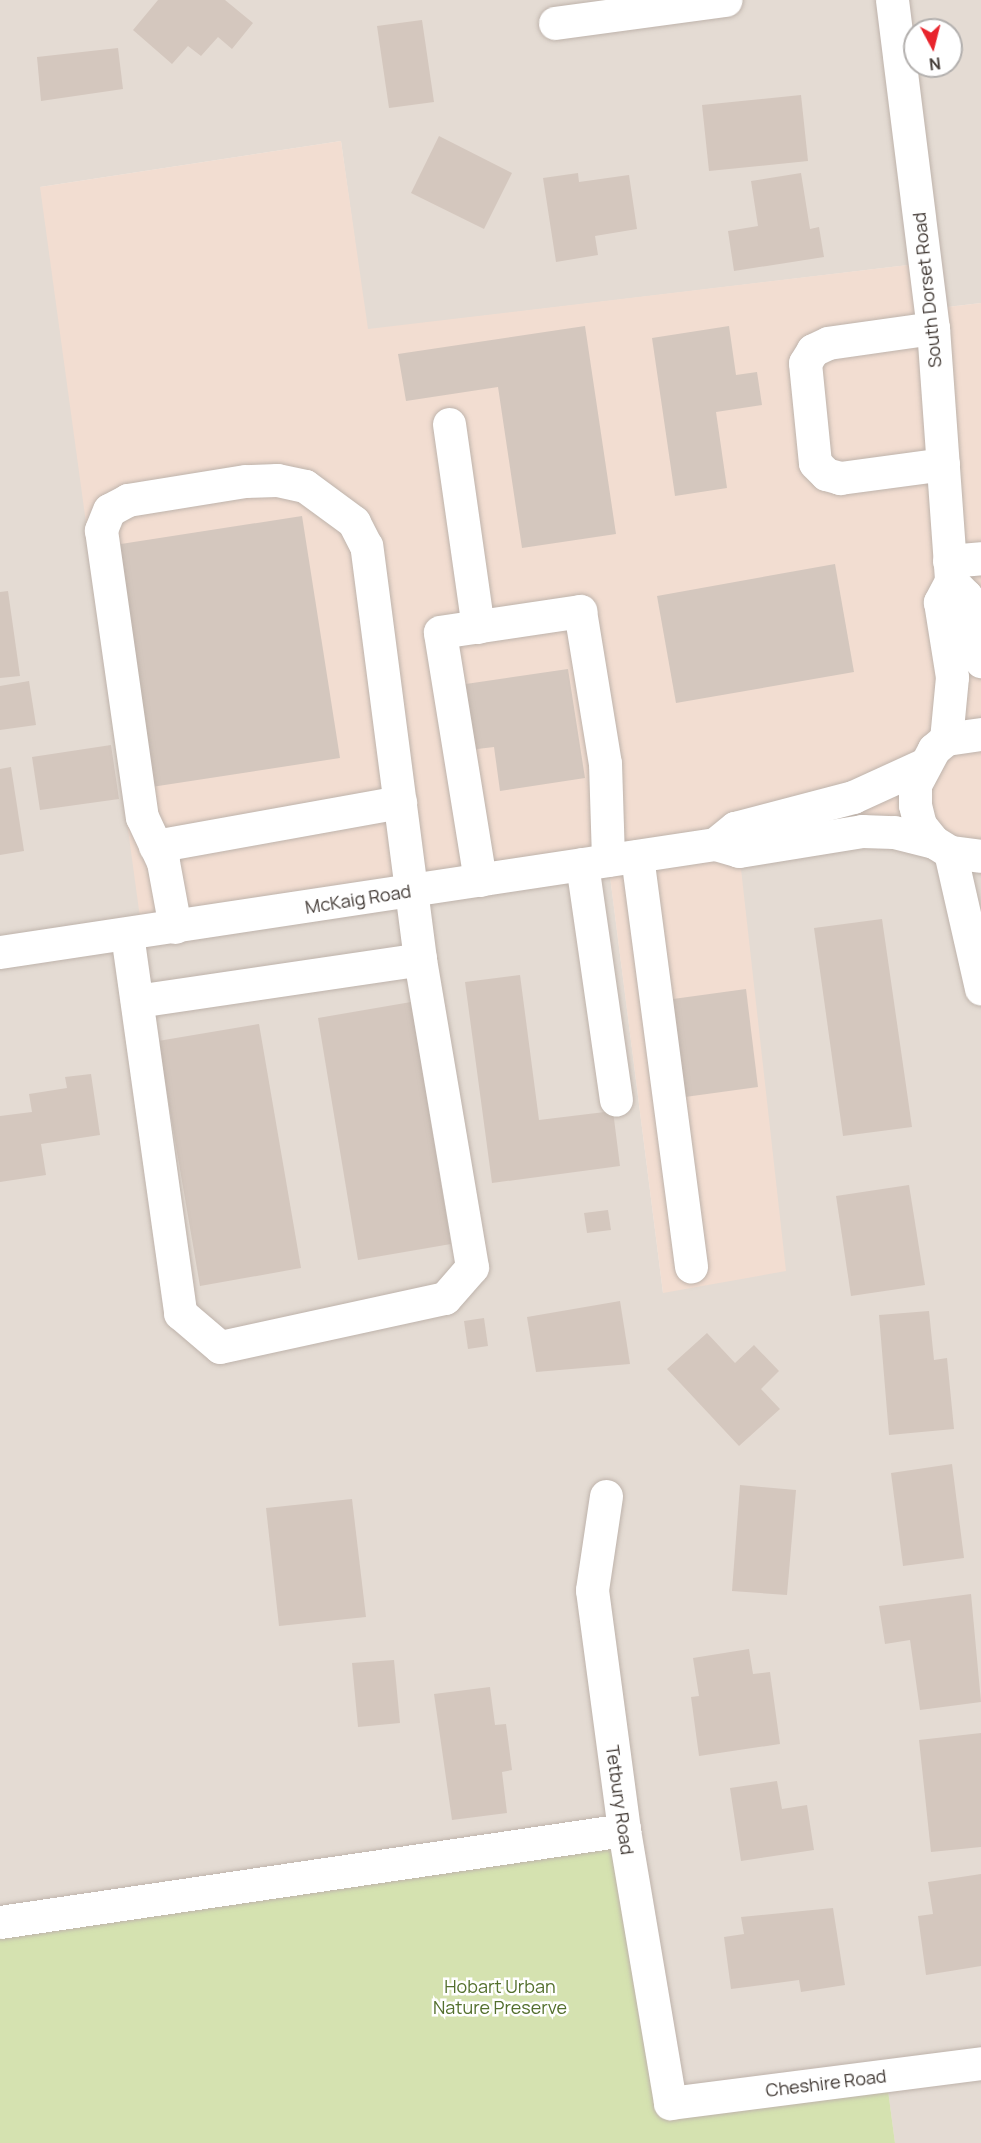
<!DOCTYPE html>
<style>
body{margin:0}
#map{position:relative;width:981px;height:2143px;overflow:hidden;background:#f1ebe5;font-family:Manrope,sans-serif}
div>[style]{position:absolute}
.residential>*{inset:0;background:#e4dbd3}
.commercial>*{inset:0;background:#f2ddd1}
.green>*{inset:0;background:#d5e2b0}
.building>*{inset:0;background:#d4c7be}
.roads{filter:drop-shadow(0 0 2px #beb3ab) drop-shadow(0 0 2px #beb3ab)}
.minor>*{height:33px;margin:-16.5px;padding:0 16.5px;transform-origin:16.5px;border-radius:16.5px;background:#fff}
span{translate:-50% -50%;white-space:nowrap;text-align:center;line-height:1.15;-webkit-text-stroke:5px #fff;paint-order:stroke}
.street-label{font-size:18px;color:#423a35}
.park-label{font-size:18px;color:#536f2d}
.north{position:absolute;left:903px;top:18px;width:60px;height:60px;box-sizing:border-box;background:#fff;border:2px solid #b3b0ae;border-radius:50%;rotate:173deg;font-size:16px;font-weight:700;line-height:24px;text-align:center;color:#423a35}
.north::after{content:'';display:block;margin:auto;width:21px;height:27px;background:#e8242c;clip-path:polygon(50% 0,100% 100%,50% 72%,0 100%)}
</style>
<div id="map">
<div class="residential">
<i style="clip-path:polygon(evenodd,0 0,981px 0,981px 303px,931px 309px,925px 263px,367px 330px,341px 141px,40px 187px,608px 860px,663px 1293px,739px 851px,822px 834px,981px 856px,981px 2143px,895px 2143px,886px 2076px,670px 2103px,0 1917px,0 0,915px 30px,951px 30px,951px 66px,915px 66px,915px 30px)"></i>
</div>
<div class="commercial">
<i style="clip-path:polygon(341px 141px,368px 329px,925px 263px,931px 309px,981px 303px,981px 856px,934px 842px,739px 851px,786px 1271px,663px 1293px,608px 861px,142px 932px,40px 187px)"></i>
</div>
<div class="green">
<i style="clip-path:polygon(624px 1830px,670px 2103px,886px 2075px,895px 2143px,0 2143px,0 1925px)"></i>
</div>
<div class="building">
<i style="clip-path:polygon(158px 0,225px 0,253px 23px,232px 49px,218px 37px,201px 56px,188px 46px,172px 64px,133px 30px)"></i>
<i style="clip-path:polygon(422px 20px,434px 102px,389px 108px,377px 26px)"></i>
<i style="clip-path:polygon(118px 48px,123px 89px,41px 101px,37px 57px)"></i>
<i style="clip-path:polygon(801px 95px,808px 161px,709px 171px,702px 105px)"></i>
<i style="clip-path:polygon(439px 136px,512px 173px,484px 229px,411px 193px)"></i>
<i style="clip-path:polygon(578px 173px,579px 182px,629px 175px,637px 229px,595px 236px,598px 255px,556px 262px,543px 178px)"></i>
<i style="clip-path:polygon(801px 173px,810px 229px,819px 227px,824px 257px,734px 271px,728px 231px,758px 226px,751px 181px)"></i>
<i style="clip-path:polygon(585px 326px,616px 534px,522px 548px,498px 387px,406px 401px,398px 354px)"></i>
<i style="clip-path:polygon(729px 326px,736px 375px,757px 372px,762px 405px,716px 412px,727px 488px,675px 496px,652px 338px)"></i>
<i style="clip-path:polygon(302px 516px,340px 758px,145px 788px,108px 546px)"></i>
<i style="clip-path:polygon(835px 564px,854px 672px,676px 703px,657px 596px)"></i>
<i style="clip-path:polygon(8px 591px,20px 676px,0 678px,0 592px)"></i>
<i style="clip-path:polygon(568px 669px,585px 778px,500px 791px,494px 747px,469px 750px,459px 685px)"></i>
<i style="clip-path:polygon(29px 681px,36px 725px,0 730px,0 686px)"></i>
<i style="clip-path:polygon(111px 745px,119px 799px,40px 810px,32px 757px)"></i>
<i style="clip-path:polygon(11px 767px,24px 851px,0 855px,0 769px)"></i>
<i style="clip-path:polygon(882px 919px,912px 1127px,843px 1136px,814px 928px)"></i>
<i style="clip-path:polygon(520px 975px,539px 1120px,613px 1111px,620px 1166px,492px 1183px,465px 982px)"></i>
<i style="clip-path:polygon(746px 989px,758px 1087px,685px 1097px,673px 999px)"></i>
<i style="clip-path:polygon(411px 1002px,451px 1244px,358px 1260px,318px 1018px)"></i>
<i style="clip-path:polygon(259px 1024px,301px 1268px,200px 1286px,158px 1041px)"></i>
<i style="clip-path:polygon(91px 1074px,100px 1135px,41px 1144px,46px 1175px,0 1182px,0 1116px,32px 1112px,29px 1094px,67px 1088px,65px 1077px)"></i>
<i style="clip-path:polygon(909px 1185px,925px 1285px,851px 1296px,836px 1196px)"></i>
<i style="clip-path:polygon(608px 1210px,611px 1230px,587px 1233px,584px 1213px)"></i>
<i style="clip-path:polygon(620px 1301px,630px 1364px,536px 1372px,527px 1317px)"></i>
<i style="clip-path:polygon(929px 1311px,934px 1360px,947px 1358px,954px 1429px,889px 1435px,879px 1315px)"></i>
<i style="clip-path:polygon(484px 1318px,488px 1346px,468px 1349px,464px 1321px)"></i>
<i style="clip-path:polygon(707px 1333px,735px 1363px,754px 1345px,779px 1371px,761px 1389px,780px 1409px,739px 1446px,667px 1369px)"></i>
<i style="clip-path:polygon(952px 1464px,964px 1558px,903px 1566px,891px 1473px)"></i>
<i style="clip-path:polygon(740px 1485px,796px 1490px,787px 1595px,732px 1591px)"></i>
<i style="clip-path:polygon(352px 1499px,366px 1617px,279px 1626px,266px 1508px)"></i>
<i style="clip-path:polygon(971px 1594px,981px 1702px,920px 1710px,910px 1640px,885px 1644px,879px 1606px)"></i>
<i style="clip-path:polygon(749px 1649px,753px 1674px,770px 1672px,780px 1744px,699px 1756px,691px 1697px,699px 1696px,693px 1658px)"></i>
<i style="clip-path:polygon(394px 1660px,400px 1723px,358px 1727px,352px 1663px)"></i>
<i style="clip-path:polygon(490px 1687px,495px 1725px,506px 1724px,512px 1770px,502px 1772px,507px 1813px,452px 1820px,434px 1694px)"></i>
<i style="clip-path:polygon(981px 1733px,981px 1847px,931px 1852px,919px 1740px)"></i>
<i style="clip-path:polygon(777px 1781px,782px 1809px,807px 1805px,814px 1850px,741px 1861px,730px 1788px)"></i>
<i style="clip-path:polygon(981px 1874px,981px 1966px,926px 1975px,918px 1916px,933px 1914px,928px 1882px)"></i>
<i style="clip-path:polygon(833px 1908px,845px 1985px,801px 1992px,799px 1980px,731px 1989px,724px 1937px,744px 1934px,741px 1917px)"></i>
</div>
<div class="roads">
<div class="minor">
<i style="left:892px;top:0;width:331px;rotate:82.9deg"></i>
<i style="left:933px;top:328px;width:254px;rotate:85.9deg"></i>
<i style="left:951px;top:581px;width:24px;rotate:118deg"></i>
<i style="left:940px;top:602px;width:76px;rotate:80.9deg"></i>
<i style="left:952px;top:677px;width:62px;rotate:95.5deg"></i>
<i style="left:555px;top:23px;width:172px;rotate:-7.7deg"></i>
<i style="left:933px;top:328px;width:106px;rotate:171.9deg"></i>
<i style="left:828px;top:343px;width:17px;rotate:155deg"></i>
<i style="left:813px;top:350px;width:15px;rotate:122deg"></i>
<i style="left:805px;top:363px;width:100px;rotate:84.3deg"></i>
<i style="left:815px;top:463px;width:16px;rotate:45deg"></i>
<i style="left:826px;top:474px;width:15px;rotate:16deg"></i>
<i style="left:840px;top:478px;width:104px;rotate:-7.7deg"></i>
<i style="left:449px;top:424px;width:205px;rotate:81.9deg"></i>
<i style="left:949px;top:561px;width:32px;rotate:-5deg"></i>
<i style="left:951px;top:581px;width:21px;rotate:45deg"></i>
<i style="left:966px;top:596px;width:67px;rotate:77deg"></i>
<i style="left:981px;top:734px;width:35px;rotate:172deg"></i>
<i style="left:946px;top:739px;width:16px;rotate:140deg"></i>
<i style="left:934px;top:749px;width:40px;rotate:118deg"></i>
<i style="left:915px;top:784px;width:21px;rotate:90deg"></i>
<i style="left:915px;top:805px;width:21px;rotate:76deg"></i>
<i style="left:920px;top:825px;width:22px;rotate:51deg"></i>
<i style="left:934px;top:842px;width:19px;rotate:32deg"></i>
<i style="left:950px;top:852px;width:31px;rotate:7deg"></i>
<i style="left:715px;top:844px;width:26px;rotate:-39deg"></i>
<i style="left:735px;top:828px;width:122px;rotate:-14.7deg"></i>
<i style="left:853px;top:797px;width:77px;rotate:-24.6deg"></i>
<i style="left:155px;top:846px;width:249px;rotate:-10.2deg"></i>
<i style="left:950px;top:852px;width:140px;rotate:77.2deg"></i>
<i style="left:637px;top:856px;width:414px;rotate:82.5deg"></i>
<i style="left:582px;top:864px;width:238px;rotate:81.8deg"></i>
<i style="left:480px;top:880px;width:251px;rotate:-99.2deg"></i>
<i style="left:440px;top:632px;width:142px;rotate:-8.5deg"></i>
<i style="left:580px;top:611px;width:154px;rotate:80.7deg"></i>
<i style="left:605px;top:763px;width:97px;rotate:88.2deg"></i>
<i style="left:127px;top:934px;width:383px;rotate:82deg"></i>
<i style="left:180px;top:1313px;width:52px;rotate:40.4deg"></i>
<i style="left:220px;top:1347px;width:230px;rotate:-12.3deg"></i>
<i style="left:445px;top:1298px;width:41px;rotate:-48.9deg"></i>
<i style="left:472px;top:1267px;width:312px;rotate:-99.6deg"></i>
<i style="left:420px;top:959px;width:417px;rotate:-97.4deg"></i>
<i style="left:366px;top:546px;width:27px;rotate:-117deg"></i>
<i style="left:354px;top:522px;width:61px;rotate:-143.7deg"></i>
<i style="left:305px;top:486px;width:29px;rotate:-168deg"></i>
<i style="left:277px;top:480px;width:32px;rotate:178deg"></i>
<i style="left:245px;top:481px;width:119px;rotate:170.8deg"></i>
<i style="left:128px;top:500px;width:21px;rotate:152deg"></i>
<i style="left:109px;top:510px;width:22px;rotate:112deg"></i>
<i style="left:101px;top:530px;width:290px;rotate:81.9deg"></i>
<i style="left:142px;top:817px;width:50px;rotate:65deg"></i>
<i style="left:163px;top:862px;width:66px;rotate:79.5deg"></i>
<i style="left:0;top:952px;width:723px;rotate:-8.59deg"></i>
<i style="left:715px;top:844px;width:25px;rotate:16deg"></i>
<i style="left:739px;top:851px;width:125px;rotate:-9.2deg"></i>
<i style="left:862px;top:831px;width:32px;rotate:2deg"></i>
<i style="left:894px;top:832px;width:41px;rotate:14deg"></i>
<i style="left:137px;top:1001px;width:286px;rotate:-8.4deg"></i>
<i style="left:606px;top:1496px;width:95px;rotate:98.5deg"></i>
<i style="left:592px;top:1590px;width:242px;rotate:82.4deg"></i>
<i style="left:624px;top:1830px;width:277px;rotate:80.4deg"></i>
<i style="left:670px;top:2103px;width:314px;rotate:-7.3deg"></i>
<i style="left:0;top:1922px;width:631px;rotate:-8.39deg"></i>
</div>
</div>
<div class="street-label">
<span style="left:927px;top:290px;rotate:-96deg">South Dorset Road</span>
<span style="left:358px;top:899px;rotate:-9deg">McKaig Road</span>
<span style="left:620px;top:1800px;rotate:82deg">Tetbury Road</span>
<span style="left:826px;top:2083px;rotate:-7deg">Cheshire Road</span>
</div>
<div class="park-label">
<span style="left:500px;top:1997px">Hobart Urban<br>Nature Preserve</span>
</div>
<div class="north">N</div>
</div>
